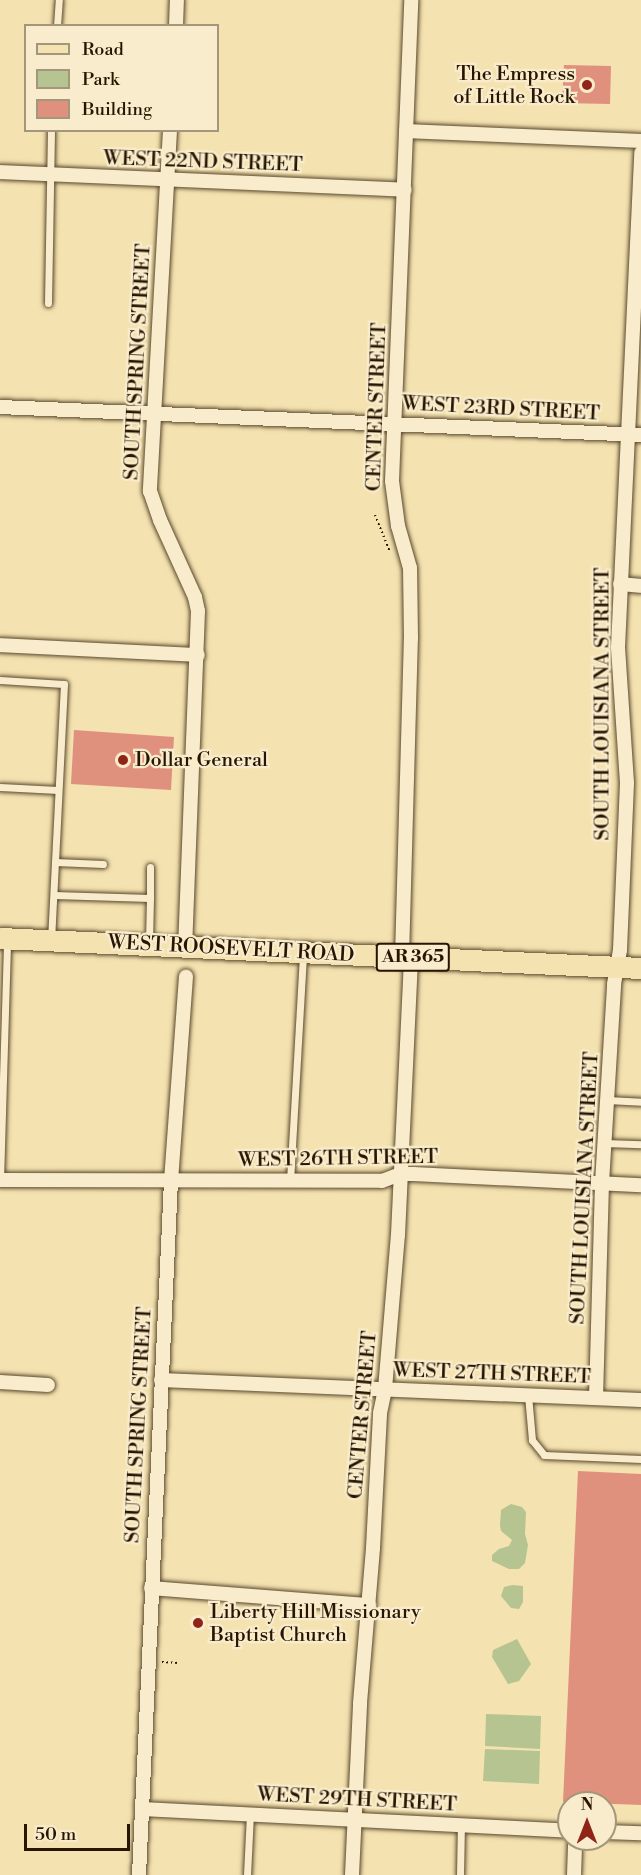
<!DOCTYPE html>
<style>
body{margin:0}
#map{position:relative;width:641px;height:1875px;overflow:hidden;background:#f4e2b0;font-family:"Libre Bodoni",serif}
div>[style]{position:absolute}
.green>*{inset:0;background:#b5c490}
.building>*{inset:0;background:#e0917e}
.path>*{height:2px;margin-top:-1px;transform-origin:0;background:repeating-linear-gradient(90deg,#271500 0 1.5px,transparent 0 4.5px)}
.roads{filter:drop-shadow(0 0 2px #5a482c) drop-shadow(0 0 2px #5a482c)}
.service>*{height:7px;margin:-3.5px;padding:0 3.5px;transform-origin:3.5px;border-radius:3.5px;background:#f8eccc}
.minor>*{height:14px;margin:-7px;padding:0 7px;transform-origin:7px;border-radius:7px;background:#f8eccc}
.primary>*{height:21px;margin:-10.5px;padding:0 10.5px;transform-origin:10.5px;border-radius:10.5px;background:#f4e2b0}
.dots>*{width:16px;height:16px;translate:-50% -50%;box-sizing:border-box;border:3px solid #f8eccc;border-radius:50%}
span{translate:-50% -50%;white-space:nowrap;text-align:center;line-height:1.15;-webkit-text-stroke:4.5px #f8eccc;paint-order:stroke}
.shield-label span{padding:2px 4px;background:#f8eccc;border:2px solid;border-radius:4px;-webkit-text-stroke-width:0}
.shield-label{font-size:18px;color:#271500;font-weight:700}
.poi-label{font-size:20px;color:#271500}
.right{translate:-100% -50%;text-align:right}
.left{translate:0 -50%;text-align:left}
.street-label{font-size:20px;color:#271500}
.legend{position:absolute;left:24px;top:24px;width:195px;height:108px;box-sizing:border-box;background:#f8eccc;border:2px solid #a4967a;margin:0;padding:8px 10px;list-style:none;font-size:18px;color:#271500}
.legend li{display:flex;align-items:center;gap:12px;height:30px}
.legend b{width:30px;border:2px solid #a4967a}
.north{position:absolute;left:557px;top:1791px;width:60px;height:60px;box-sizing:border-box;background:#f8eccc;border:2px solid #a4967a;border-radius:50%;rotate:0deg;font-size:16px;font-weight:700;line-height:24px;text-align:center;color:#271500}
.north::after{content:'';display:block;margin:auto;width:21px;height:27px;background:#8f2418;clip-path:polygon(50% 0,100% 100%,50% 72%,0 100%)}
.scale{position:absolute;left:24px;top:1824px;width:106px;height:27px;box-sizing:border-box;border:3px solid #271500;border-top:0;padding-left:8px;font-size:18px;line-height:21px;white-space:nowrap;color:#271500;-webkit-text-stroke:4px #f8eccc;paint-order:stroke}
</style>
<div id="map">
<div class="green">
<i style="clip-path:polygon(511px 1504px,522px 1507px,526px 1512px,525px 1534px,528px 1545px,525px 1563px,519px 1569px,509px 1569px,492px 1561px,492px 1555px,499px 1549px,509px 1546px,512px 1540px,501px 1531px,500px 1525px,501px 1510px)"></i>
<i style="clip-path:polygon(512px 1585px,523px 1586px,523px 1602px,519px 1609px,511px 1608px,501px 1596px,504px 1587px)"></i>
<i style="clip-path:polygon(517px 1639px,531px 1664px,519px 1681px,508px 1684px,492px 1657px,493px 1650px)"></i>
<i style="clip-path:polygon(486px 1714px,541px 1716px,540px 1749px,485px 1746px)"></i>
<i style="clip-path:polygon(485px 1749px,540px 1751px,539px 1784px,483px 1781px)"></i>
</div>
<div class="building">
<i style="clip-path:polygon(564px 65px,611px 66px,610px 104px,562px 103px)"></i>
<i style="clip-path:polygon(74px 730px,174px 737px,171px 790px,71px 784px)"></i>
<i style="clip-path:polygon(578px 1471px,641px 1474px,641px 1805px,563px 1802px)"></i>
</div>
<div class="path">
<i style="left:375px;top:515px;width:38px;rotate:68deg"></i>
<i style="left:162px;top:1662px;width:17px;rotate:3deg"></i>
</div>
<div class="roads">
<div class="service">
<i style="left:57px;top:26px;width:26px;rotate:-86deg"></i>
<i style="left:48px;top:303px;width:173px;rotate:-89deg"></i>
<i style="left:0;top:680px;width:64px;rotate:3.6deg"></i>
<i style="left:64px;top:684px;width:254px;rotate:92.9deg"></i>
<i style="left:0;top:787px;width:58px;rotate:3deg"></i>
<i style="left:55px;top:862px;width:48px;rotate:2.4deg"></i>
<i style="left:54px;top:895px;width:96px;rotate:1.8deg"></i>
<i style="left:150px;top:898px;width:45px;rotate:91.3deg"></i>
<i style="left:150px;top:898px;width:31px;rotate:-90deg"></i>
<i style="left:607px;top:1100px;width:34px;rotate:3deg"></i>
<i style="left:604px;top:1143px;width:37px;rotate:2deg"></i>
<i style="left:0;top:1180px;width:239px;rotate:-88.3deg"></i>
<i style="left:290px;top:1181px;width:225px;rotate:-86.7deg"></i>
<i style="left:528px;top:1395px;width:45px;rotate:84.9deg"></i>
<i style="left:532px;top:1440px;width:19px;rotate:51deg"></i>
<i style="left:544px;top:1455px;width:97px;rotate:2.4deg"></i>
<i style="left:247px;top:1875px;width:61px;rotate:-87.2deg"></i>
<i style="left:460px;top:1875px;width:51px;rotate:-88.9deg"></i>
</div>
<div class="minor">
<i style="left:176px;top:26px;width:26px;rotate:-88deg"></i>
<i style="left:170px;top:130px;width:362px;rotate:93.2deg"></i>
<i style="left:150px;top:491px;width:31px;rotate:71deg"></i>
<i style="left:160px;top:520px;width:85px;rotate:65.6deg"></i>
<i style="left:195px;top:597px;width:14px;rotate:78deg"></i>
<i style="left:198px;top:611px;width:335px;rotate:92.2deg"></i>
<i style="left:406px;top:131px;width:235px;rotate:2.4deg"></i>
<i style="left:0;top:172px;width:405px;rotate:2.5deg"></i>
<i style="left:0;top:407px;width:642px;rotate:2.5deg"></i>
<i style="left:620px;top:584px;width:21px;rotate:5deg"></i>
<i style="left:0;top:645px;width:198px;rotate:2.9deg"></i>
<i style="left:402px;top:957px;width:319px;rotate:-88.4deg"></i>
<i style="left:411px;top:638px;width:70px;rotate:-90.8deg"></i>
<i style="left:410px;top:568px;width:44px;rotate:-105.9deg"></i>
<i style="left:398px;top:526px;width:45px;rotate:-97.6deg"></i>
<i style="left:392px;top:481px;width:481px;rotate:-87.7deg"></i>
<i style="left:0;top:1180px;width:382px;rotate:0.1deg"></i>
<i style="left:382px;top:1181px;width:19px;rotate:-21deg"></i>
<i style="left:400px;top:1174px;width:13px"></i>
<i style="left:413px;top:1174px;width:228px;rotate:2.8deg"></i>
<i style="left:161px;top:1380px;width:480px;rotate:2.4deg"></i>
<i style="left:0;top:1382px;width:48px;rotate:3.6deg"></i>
<i style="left:596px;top:1398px;width:215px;rotate:-88.4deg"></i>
<i style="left:602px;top:1183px;width:199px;rotate:-86.5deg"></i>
<i style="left:614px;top:984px;width:35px;rotate:-80deg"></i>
<i style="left:620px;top:950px;width:167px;rotate:-87.6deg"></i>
<i style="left:627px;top:783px;width:136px;rotate:-93.8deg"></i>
<i style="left:618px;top:647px;width:495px;rotate:-87.3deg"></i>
<i style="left:151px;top:1588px;width:219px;rotate:4.5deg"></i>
<i style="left:142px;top:1809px;width:428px;rotate:2.9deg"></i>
<i style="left:605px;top:1832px;width:36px;rotate:2deg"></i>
<i style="left:139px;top:1875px;width:695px;rotate:-87.36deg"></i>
<i style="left:171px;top:1181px;width:205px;rotate:-85.8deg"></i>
<i style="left:352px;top:1875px;width:172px;rotate:-87.3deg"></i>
<i style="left:360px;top:1703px;width:156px;rotate:-85.2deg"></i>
<i style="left:373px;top:1548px;width:135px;rotate:-87deg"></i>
<i style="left:380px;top:1413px;width:25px;rotate:-78deg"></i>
<i style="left:385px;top:1389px;width:155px;rotate:-85.2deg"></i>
<i style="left:398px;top:1235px;width:278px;rotate:-87.3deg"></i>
<i style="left:574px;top:1875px;width:36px;rotate:-88deg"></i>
</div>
<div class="primary">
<i style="left:0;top:938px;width:642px;rotate:2.68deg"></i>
</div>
</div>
<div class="dots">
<i style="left:587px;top:85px;background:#8f2418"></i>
<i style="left:123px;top:760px;background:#8f2418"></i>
<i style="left:198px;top:1623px;background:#8f2418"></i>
</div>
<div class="shield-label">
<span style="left:413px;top:957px">AR 365</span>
</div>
<div class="poi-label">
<span class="right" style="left:575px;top:86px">The Empress<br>of Little Rock</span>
<span class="left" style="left:135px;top:760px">Dollar General</span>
<span class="left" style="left:210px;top:1624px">Liberty Hill Missionary<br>Baptist Church</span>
</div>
<div class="street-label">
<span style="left:203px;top:162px;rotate:2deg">WEST 22ND STREET</span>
<span style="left:138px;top:362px;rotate:-87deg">SOUTH SPRING STREET</span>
<span style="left:377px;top:407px;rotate:-88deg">CENTER STREET</span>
<span style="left:501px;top:409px;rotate:3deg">WEST 23RD STREET</span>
<span style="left:603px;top:704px;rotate:-90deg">SOUTH LOUISIANA STREET</span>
<span style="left:231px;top:949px;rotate:3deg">WEST ROOSEVELT ROAD</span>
<span style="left:338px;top:1159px;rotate:-1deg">WEST 26TH STREET</span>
<span style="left:585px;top:1188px;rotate:-87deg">SOUTH LOUISIANA STREET</span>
<span style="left:492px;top:1374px;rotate:2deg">WEST 27TH STREET</span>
<span style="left:363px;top:1415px;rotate:-85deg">CENTER STREET</span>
<span style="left:139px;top:1425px;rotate:-87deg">SOUTH SPRING STREET</span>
<span style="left:357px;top:1800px;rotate:3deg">WEST 29TH STREET</span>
</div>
<ul class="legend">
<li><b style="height:8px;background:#f4e2b0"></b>Road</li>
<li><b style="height:16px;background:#b5c490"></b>Park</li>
<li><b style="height:16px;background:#e0917e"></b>Building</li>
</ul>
<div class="north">N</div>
<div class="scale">50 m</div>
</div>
